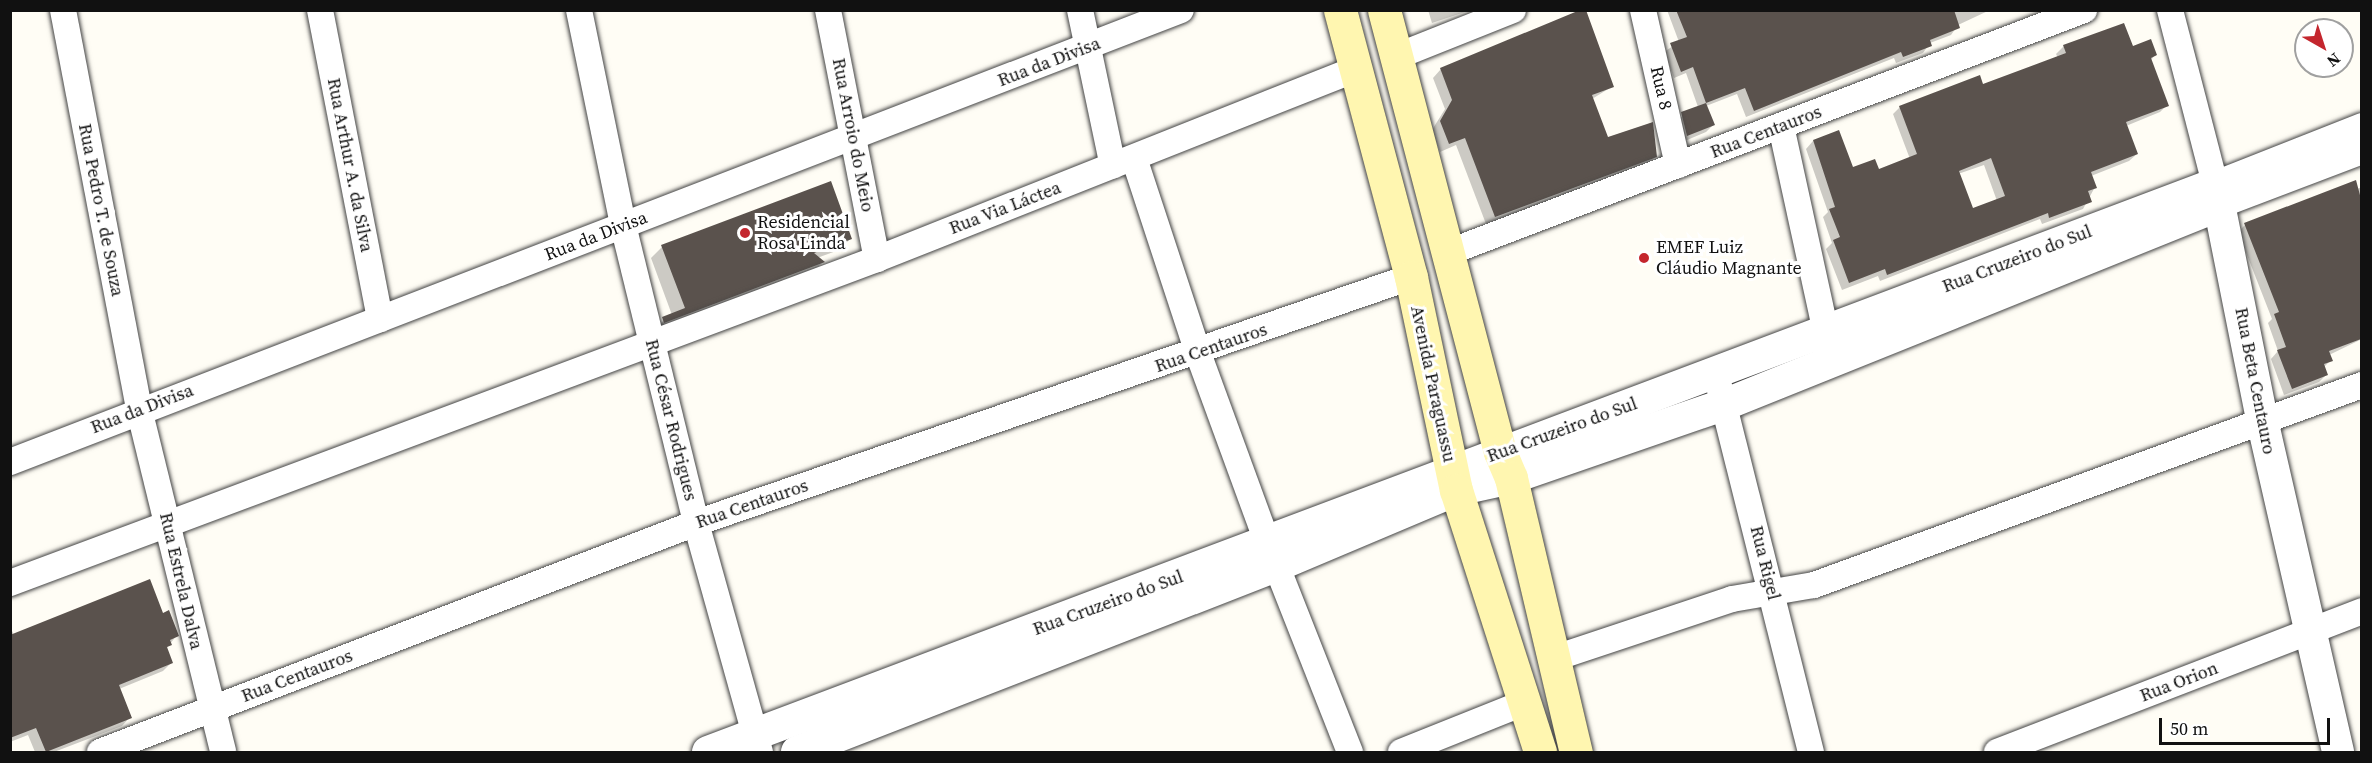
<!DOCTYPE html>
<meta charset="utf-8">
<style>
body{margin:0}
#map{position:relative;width:2372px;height:763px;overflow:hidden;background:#fffdf5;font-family:"Source Serif 4",serif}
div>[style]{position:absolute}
.shadow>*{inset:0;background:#0003}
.building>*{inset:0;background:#5a524d}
.roads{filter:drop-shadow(0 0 2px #444) drop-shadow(0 0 2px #444)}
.minor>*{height:26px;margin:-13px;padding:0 13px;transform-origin:13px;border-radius:13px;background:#fff}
.tertiary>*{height:32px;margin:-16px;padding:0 16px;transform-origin:16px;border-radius:16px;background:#fff}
.secondary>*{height:33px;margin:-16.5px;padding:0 16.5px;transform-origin:16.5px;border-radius:16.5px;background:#fff6b0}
.dots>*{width:16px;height:16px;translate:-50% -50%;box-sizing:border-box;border:3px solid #fff;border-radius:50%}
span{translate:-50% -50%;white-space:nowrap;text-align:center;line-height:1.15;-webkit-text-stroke:6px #fff;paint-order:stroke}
.street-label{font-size:18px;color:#111}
.poi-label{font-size:18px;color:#111}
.left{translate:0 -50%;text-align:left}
.frame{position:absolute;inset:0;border:12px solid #111;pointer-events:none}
.north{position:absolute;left:2294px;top:18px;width:60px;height:60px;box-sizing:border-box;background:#fff;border:2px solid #a0a0a0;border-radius:50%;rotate:141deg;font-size:16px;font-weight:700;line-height:24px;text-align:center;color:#111}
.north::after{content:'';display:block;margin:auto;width:21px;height:27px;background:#c4262e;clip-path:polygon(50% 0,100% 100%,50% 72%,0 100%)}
.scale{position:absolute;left:2159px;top:718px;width:171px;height:27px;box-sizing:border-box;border:3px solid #111;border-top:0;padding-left:8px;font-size:18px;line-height:21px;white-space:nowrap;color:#111;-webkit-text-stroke:4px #fff;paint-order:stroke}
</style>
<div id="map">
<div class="shadow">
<i style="clip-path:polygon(1428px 10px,1471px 10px,1432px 23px)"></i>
<i style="clip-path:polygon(1667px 10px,1990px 10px,1958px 25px,1951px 35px,1930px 43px,1923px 53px,1896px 63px,1894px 58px,1746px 117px,1737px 94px,1706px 106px,1713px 125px,1706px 132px,1680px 143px,1675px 121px,1698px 107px,1686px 73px,1674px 78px,1664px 52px,1679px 42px)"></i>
<i style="clip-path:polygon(evenodd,2064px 46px,2132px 48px,2155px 55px,2151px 60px,2167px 105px,2160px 112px,2126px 126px,2137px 154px,2129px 161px,2091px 176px,2095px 187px,2083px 209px,2042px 224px,2040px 219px,1880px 281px,1878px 276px,1842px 290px,1826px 249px,1832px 243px,1823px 217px,1828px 212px,1806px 149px,1813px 141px,1838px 132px,1852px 169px,1878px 171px,1910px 159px,1893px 114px,1900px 107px,1983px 86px,2058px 58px,2056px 54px,2064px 46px,1984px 165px,1997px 201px,1972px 210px,1958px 174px,1984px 165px)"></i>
<i style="clip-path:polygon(1441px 69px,1613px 86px,1592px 99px,1608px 139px,1652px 124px,1656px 156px,1647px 165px,1486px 224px,1456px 145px,1440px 152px,1432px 130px,1445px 109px,1433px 78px)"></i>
<i style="clip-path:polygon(2355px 182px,2357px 189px,2362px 187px,2362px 322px,2358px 323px,2362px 339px,2329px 355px,2331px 360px,2323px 368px,2326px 375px,2319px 382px,2284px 395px,2271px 359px,2278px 351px,2268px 323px,2272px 319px,2238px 232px,2245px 225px)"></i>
<i style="clip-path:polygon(851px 238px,839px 250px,817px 258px,823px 262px,812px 273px,651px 330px,672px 315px,651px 258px,662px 247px)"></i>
<i style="clip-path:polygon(163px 615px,177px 635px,166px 649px,171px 663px,163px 671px,119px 689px,130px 717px,122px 726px,54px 752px,35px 752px,28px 735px,10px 742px,10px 627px,14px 635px)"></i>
</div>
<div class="building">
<i style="clip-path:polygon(1580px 10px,1586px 10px,1614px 87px,1592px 95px,1608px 137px,1653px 122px,1657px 157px,1495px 217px,1465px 138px,1449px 144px,1440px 121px,1452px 100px,1440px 68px)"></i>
<i style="clip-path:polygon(1676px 10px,1954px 10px,1960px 28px,1930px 40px,1932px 46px,1903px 57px,1901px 52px,1754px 111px,1745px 88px,1706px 103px,1693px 67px,1681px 72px,1670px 43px,1687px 37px)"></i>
<i style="clip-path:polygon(evenodd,2124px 23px,2133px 46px,2151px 39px,2157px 55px,2151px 58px,2169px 106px,2126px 122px,2138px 154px,2091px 172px,2097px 188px,2088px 191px,2092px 202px,2049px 218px,2048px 213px,1887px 275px,1885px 269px,1849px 283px,1833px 240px,1840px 237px,1829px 209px,1835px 207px,1813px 140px,1839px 130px,1853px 167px,1875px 159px,1879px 169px,1917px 154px,1899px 106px,1980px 75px,1983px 84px,2066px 53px,2063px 45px,2124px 23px,1991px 158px,2005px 196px,1973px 208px,1959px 171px,1991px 158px)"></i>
<i style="clip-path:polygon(1706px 103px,1715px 125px,1687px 136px,1681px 112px)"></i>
<i style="clip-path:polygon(2356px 180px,2361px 199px,2361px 339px,2329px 351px,2333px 361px,2324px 364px,2328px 375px,2292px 389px,2277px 350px,2286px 347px,2274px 314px,2279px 312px,2244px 223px)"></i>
<i style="clip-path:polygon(831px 181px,852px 239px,814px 253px,825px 262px,664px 323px,662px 317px,685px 308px,661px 245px)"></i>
<i style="clip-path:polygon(150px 579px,163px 613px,169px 610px,179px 636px,170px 640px,172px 645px,167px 647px,173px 663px,119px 685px,132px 718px,46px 752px,36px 728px,10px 738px,10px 635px)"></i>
</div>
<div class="roads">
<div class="minor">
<i style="left:63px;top:10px;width:406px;rotate:79.2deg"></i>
<i style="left:139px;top:409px;width:353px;rotate:76.2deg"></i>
<i style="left:320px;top:10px;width:315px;rotate:79deg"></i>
<i style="left:579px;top:10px;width:219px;rotate:78.4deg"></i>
<i style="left:623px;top:225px;width:307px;rotate:76.2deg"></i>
<i style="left:696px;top:523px;width:238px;rotate:74.4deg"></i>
<i style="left:828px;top:10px;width:254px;rotate:78.9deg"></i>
<i style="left:1080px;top:10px;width:159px;rotate:78.1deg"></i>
<i style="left:1643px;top:10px;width:159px;rotate:77.3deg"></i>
<i style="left:2170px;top:10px;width:180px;rotate:75.5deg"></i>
<i style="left:2215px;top:184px;width:158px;rotate:-21.5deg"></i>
<i style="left:1395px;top:57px;width:127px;rotate:-21.7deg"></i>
<i style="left:1781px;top:126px;width:211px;rotate:77.7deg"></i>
<i style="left:1134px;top:158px;width:205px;rotate:71.8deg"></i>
<i style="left:1198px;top:353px;width:203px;rotate:69.9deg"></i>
<i style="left:1268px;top:544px;width:224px;rotate:68.5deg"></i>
<i style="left:2220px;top:205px;width:152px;rotate:-20.8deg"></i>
<i style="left:1447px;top:253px;width:682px;rotate:-20.88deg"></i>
<i style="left:1716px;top:374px;width:390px;rotate:75.9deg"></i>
<i style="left:10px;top:462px;width:1255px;rotate:-21.11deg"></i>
<i style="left:10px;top:583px;width:926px;rotate:-20.49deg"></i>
<i style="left:877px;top:259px;width:515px;rotate:-21.64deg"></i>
<i style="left:1552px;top:659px;width:190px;rotate:-18.4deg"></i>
<i style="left:1732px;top:599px;width:83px;rotate:-9.7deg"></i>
<i style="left:1814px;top:585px;width:583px;rotate:-20.05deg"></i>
<i style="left:100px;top:752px;width:638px;rotate:-21.02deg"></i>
<i style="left:696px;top:523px;width:756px;rotate:-18.99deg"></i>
<i style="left:1401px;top:752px;width:135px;rotate:-21.8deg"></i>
<i style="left:1997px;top:752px;width:391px;rotate:-21.1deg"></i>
</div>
<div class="tertiary">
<i style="left:708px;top:752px;width:1610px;rotate:-20.65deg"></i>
<i style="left:2215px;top:184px;width:245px;rotate:78.7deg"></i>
<i style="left:2263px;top:424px;width:336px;rotate:77.1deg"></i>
<i style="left:797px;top:752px;width:514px;rotate:-21.22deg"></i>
<i style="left:1276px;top:566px;width:195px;rotate:-22.9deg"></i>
<i style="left:1456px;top:490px;width:56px;rotate:-12.3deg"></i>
<i style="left:1511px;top:478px;width:227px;rotate:-19deg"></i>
<i style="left:1726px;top:404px;width:533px;rotate:-21.94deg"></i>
</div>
<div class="secondary">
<i style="left:1340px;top:10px;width:276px;rotate:75.1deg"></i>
<i style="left:1411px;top:277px;width:218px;rotate:78.1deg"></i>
<i style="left:1456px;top:490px;width:275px;rotate:72.2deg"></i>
<i style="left:1384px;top:10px;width:457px;rotate:75.3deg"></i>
<i style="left:1500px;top:452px;width:28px;rotate:67deg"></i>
<i style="left:1511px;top:478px;width:282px;rotate:76.7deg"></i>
</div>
</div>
<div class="dots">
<i style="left:745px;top:233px;background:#c4262e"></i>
<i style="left:1644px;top:258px;background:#c4262e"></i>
</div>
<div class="street-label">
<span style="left:1049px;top:62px;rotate:-21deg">Rua da Divisa</span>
<span style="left:1661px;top:88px;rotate:77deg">Rua 8</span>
<span style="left:1766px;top:132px;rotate:-21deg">Rua Centauros</span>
<span style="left:853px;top:135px;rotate:79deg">Rua Arroio do Meio</span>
<span style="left:350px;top:165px;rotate:79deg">Rua Arthur A. da Silva</span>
<span style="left:1005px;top:208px;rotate:-21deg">Rua Via Láctea</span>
<span style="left:101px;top:210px;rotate:79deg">Rua Pedro T. de Souza</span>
<span style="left:596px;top:236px;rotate:-21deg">Rua da Divisa</span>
<span style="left:2017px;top:259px;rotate:-21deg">Rua Cruzeiro do Sul</span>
<span style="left:1211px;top:348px;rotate:-19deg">Rua Centauros</span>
<span style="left:2255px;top:381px;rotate:79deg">Rua Beta Centauro</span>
<span style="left:1433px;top:384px;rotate:78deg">Avenida Paraguassu</span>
<span style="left:142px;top:409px;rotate:-21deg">Rua da Divisa</span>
<span style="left:671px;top:420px;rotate:76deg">Rua César Rodrigues</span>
<span style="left:1562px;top:430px;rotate:-20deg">Rua Cruzeiro do Sul</span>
<span style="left:752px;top:504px;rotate:-19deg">Rua Centauros</span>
<span style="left:1765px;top:563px;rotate:76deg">Rua Rigel</span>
<span style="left:181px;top:581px;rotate:77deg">Rua Estrela Dalva</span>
<span style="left:1108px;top:603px;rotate:-20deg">Rua Cruzeiro do Sul</span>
<span style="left:297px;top:676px;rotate:-21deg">Rua Centauros</span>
<span style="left:2179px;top:682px;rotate:-21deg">Rua Orion</span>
</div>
<div class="poi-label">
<span class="left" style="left:757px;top:233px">Residencial<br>Rosa Linda</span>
<span class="left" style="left:1656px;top:258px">EMEF Luiz<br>Cláudio Magnante</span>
</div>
<div class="frame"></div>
<div class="north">N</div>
<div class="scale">50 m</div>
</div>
